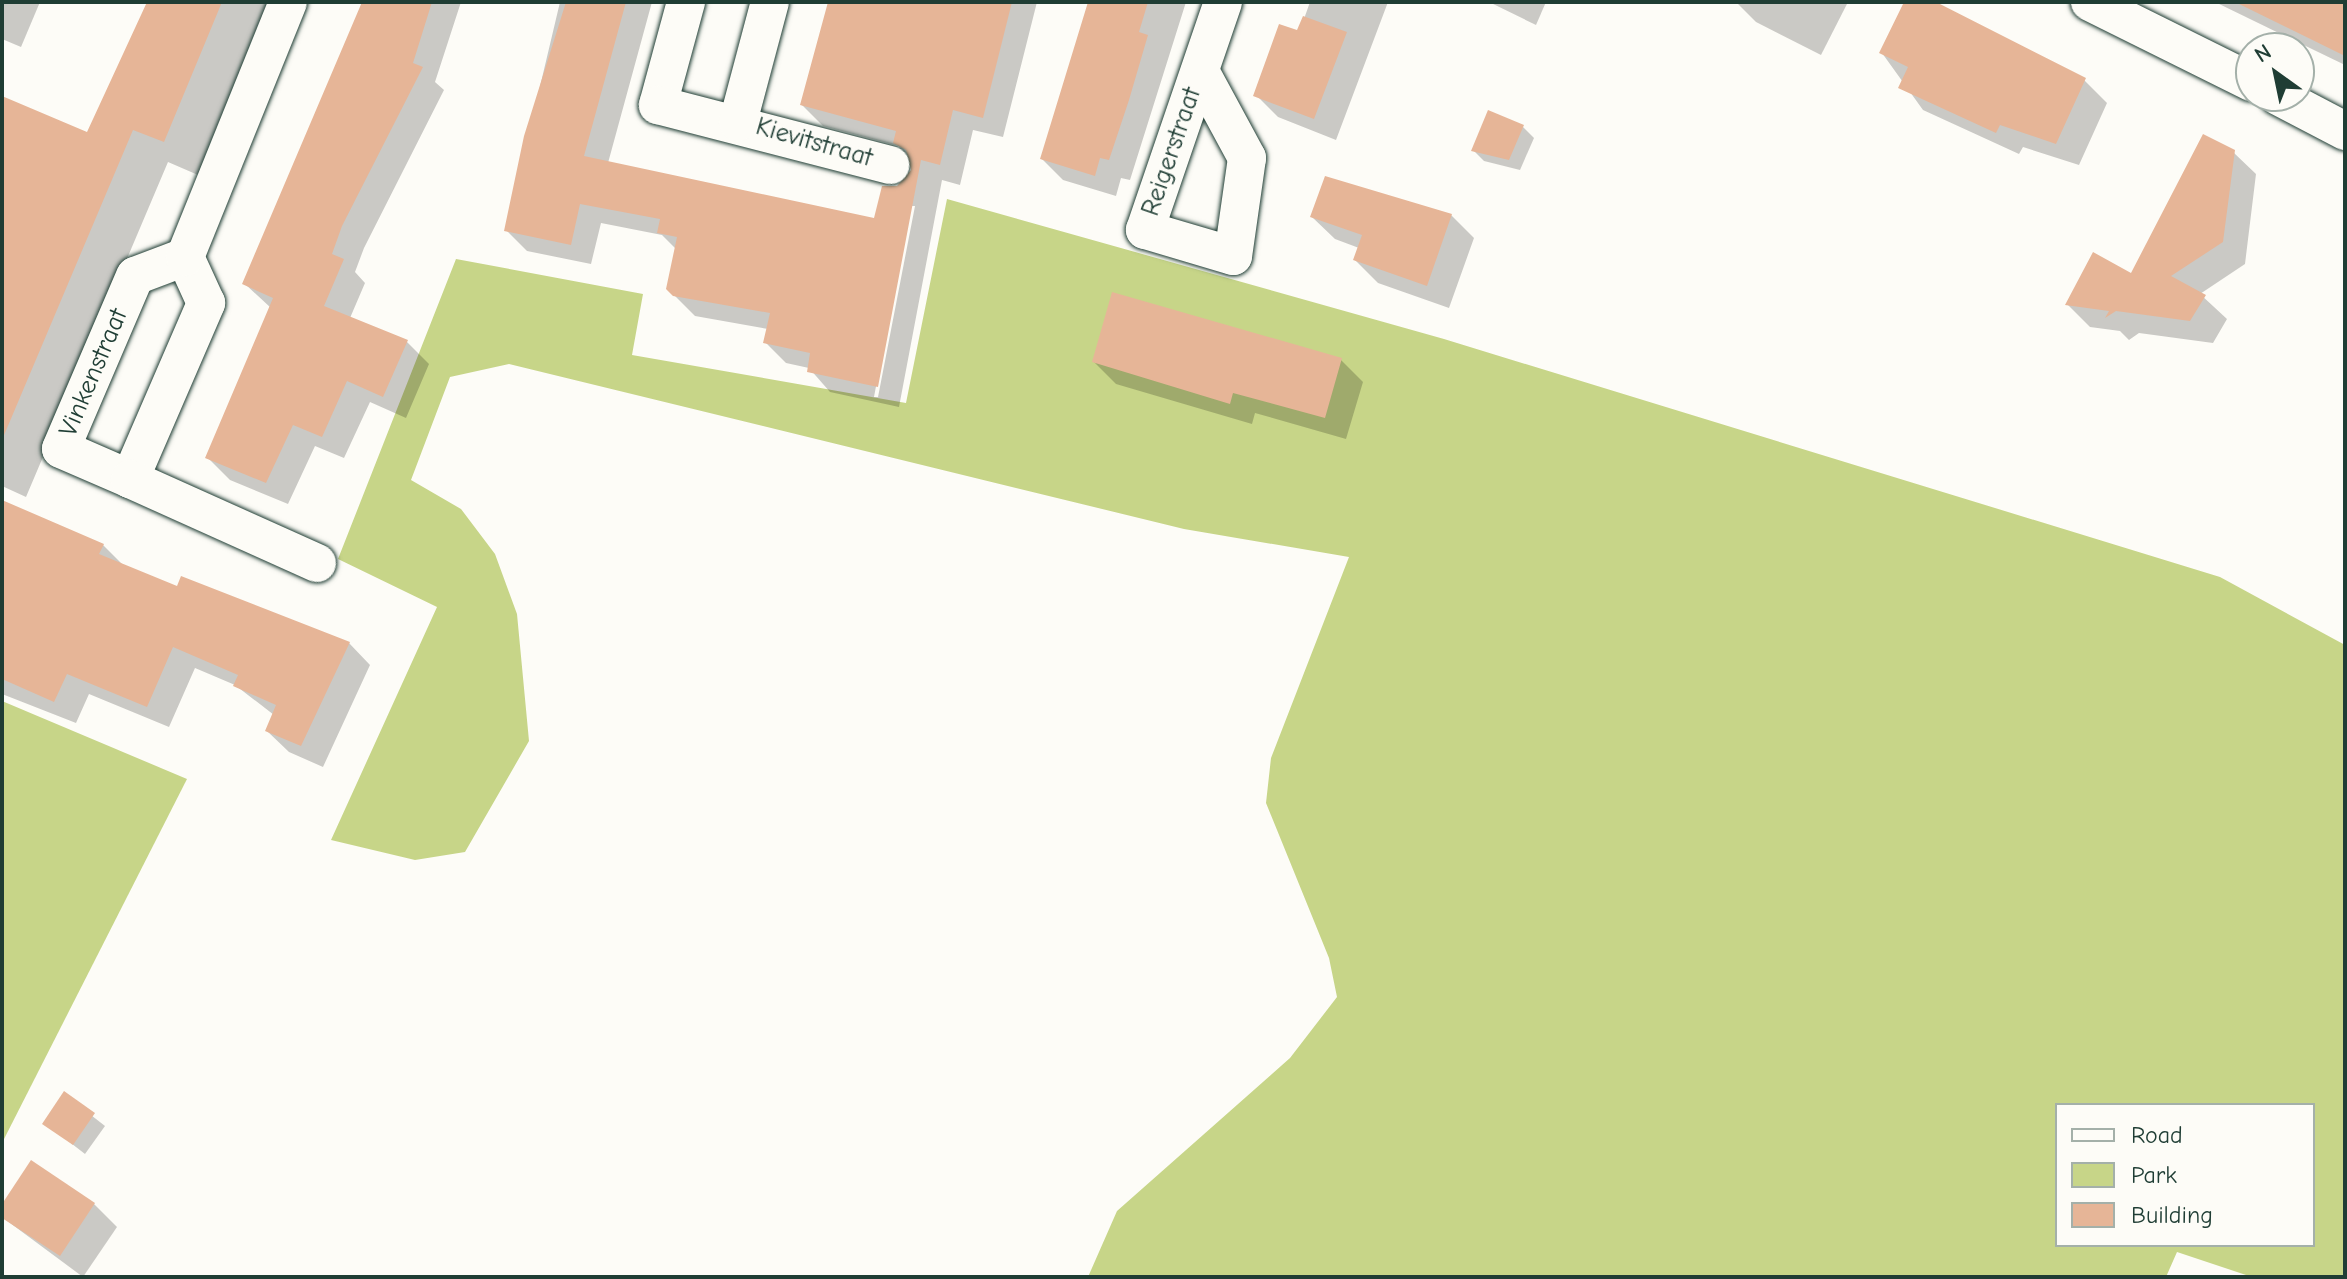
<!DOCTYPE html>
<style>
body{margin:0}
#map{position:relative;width:2347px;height:1279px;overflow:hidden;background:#fdfcf7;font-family:"Comic Neue",sans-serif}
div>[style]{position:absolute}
.green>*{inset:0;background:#c7d588}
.shadow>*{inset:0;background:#0003}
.building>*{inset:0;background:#e6b597}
.roads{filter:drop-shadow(0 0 2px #1f3d34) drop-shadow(0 0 2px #1f3d34)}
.street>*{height:38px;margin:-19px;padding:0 19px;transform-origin:19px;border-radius:19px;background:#fdfcf7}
span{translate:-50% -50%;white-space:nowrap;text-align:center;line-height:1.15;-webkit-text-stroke:6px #fdfcf7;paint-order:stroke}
.street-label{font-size:26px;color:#1f3d34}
.frame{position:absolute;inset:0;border:4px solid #1f3d34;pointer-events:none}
.legend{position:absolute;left:2055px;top:1103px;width:260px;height:144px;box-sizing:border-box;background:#fdfcf7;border:2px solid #a4b0a9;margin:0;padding:10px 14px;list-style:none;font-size:24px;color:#1f3d34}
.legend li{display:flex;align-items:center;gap:16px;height:40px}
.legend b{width:40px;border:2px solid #a4b0a9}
.north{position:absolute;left:2235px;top:32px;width:80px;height:80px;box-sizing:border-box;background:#fdfcf7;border:2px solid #a4b0a9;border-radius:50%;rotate:327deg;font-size:22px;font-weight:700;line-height:32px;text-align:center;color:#1f3d34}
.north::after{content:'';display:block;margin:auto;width:28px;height:36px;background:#1f3d34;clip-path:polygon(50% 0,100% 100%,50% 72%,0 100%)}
</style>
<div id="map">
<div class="green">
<i style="clip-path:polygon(evenodd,947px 199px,1444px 339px,2220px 577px,2345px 645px,2345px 1277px,2252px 1277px,2177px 1252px,2166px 1277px,1088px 1277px,1117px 1211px,1290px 1058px,1337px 997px,1329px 958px,1266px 803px,1271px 758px,1349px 557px,1184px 529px,509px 364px,450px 377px,411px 480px,461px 509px,495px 554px,517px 614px,529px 741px,465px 852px,415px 860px,331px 840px,437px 607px,338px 559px,456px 259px,643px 294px,632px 355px,906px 403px,947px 199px,2057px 1105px,2313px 1105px,2313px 1245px,2057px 1245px,2057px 1105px)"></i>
<i style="clip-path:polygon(2px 701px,187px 779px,2px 1143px)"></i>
</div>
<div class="shadow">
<i style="clip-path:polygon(2px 2px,40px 2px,21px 47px,2px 39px)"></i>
<i style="clip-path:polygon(149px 2px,271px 2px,198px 175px,168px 162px,26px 497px,2px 486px,2px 98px,88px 134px)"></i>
<i style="clip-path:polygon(363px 2px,461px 2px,435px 82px,444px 90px,364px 248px,355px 272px,365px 283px,350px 318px,407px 342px,429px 364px,406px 418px,370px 402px,344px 458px,315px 446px,288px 504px,230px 480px,208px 458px,271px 308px,245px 284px)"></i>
<i style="clip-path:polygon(evenodd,560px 2px,652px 2px,608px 163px,875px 220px,914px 170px,910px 157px,899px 146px,823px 126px,802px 105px,831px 2px,1037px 2px,1003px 137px,973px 130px,960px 185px,942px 180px,899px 407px,830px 392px,809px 368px,786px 363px,765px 342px,768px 329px,695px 316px,668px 289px,676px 249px,662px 235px,601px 223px,591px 264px,527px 251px,506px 230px,560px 2px,910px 206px,915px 206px,878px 397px,874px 397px,910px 206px)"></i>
<i style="clip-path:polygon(1090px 2px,1186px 2px,1130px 180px,1121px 178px,1116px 196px,1063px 180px,1042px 159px)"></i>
<i style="clip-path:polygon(1310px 2px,1388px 2px,1336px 140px,1278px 117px,1256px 95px,1299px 33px)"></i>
<i style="clip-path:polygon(1489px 2px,1546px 2px,1536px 25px)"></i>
<i style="clip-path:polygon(1736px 2px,1848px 2px,1821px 55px,1756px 22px)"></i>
<i style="clip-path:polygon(1906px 2px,1930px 2px,2084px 80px,2107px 103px,2079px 165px,2023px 147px,2019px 154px,1923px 110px,1882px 53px)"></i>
<i style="clip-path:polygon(2215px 2px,2345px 2px,2345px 65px)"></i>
<i style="clip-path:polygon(1523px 127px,1534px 138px,1520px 170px,1484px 161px,1473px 150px)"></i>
<i style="clip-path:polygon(2233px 152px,2256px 174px,2245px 264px,2200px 294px,2227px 319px,2213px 343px,2139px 333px,2129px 340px,2120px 331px,2090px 327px,2067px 304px,2132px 276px)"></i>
<i style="clip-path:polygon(1451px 215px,1474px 238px,1449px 308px,1378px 283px,1355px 260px,1359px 248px,1335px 239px,1312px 217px)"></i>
<i style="clip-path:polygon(1341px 360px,1363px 382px,1346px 439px,1255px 413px,1252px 424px,1116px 384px,1094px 362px)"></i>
<i style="clip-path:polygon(103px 545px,124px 566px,178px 589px,349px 643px,370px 665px,323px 767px,289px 752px,267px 731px,274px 715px,235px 685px,195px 668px,169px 727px,89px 694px,76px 723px,2px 694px,2px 602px)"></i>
<i style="clip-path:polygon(64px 1094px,105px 1126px,85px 1154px,45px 1123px)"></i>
<i style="clip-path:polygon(94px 1204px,117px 1227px,83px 1277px,2px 1217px,2px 1208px)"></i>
</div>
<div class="building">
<i style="clip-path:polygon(147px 2px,222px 2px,164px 142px,133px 130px,2px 440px,2px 96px,87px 132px)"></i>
<i style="clip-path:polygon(362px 2px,432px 2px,413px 63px,423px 67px,342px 226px,332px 254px,344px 259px,324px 306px,408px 340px,383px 397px,347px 381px,322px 437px,293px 425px,266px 483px,205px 458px,273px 298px,242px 284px)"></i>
<i style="clip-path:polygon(566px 2px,626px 2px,584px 156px,874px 218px,882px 186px,897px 186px,911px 170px,906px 150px,893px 143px,896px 131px,800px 105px,828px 2px,1012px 2px,983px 118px,953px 110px,940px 165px,921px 160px,878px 387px,807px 372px,810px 353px,763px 343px,770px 313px,673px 296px,666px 289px,677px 237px,657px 233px,660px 219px,580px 204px,571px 245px,504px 231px,524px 136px)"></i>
<i style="clip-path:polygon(1088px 2px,1148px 2px,1139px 32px,1148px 35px,1129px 100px,1109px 160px,1100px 158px,1095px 176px,1040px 159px)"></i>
<i style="clip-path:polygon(1904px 2px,1936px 2px,2086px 78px,2056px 144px,2000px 125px,1996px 133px,1898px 88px,1908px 67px,1879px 53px)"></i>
<i style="clip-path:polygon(2235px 2px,2345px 2px,2345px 56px)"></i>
<i style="clip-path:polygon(1303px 16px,1347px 32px,1314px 119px,1253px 96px,1279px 24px,1297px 30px)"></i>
<i style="clip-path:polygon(1488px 110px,1524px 125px,1509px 160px,1471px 151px)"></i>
<i style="clip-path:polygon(2203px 134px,2235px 150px,2223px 242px,2171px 276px,2206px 295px,2190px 321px,2116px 311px,2105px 318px,2109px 311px,2065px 305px,2093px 252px,2131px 273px)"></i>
<i style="clip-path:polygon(1325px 176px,1452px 214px,1427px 286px,1353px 260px,1362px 235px,1310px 217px)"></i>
<i style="clip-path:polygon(1112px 292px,1342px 358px,1325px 418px,1233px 393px,1230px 404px,1092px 362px)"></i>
<i style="clip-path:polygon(2px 500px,104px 544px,99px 554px,177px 586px,181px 576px,350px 642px,301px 746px,265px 731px,276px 705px,233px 686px,238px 675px,173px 647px,147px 707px,67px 674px,54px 702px,2px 679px)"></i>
<i style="clip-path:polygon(64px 1091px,95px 1113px,73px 1145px,42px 1124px)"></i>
<i style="clip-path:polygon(31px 1160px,95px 1203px,60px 1256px,2px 1218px,2px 1204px)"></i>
</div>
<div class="roads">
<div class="street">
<i style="left:686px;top:2px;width:107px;rotate:105.2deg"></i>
<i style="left:658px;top:105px;width:240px;rotate:14.5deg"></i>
<i style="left:2090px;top:2px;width:180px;rotate:26.4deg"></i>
<i style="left:1200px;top:71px;width:99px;rotate:61.6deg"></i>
<i style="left:1247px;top:158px;width:99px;rotate:98.1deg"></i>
<i style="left:1233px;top:256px;width:92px;rotate:-163.5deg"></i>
<i style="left:1145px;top:230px;width:241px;rotate:-71.1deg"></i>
<i style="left:2278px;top:96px;width:76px;rotate:27.6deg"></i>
<i style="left:738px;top:122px;width:124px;rotate:-75.1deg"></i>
<i style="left:185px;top:257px;width:53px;rotate:159.2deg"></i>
<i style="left:135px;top:276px;width:188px;rotate:113.2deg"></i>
<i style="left:61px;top:449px;width:75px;rotate:23.5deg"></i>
<i style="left:130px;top:479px;width:192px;rotate:-66.6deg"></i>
<i style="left:206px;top:303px;width:51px;rotate:-114.5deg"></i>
<i style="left:185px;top:257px;width:275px;rotate:-68deg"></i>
<i style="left:130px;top:479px;width:205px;rotate:24.2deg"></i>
</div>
</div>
<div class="street-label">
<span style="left:814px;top:143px;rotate:16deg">Kievitstraat</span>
<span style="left:1172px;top:152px;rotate:-71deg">Reigerstraat</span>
<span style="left:94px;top:373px;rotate:-67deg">Vinkenstraat</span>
</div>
<div class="frame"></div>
<ul class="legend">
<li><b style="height:10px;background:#fdfcf7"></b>Road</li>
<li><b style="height:22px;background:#c7d588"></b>Park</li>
<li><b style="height:22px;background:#e6b597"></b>Building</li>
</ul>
<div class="north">N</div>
</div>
